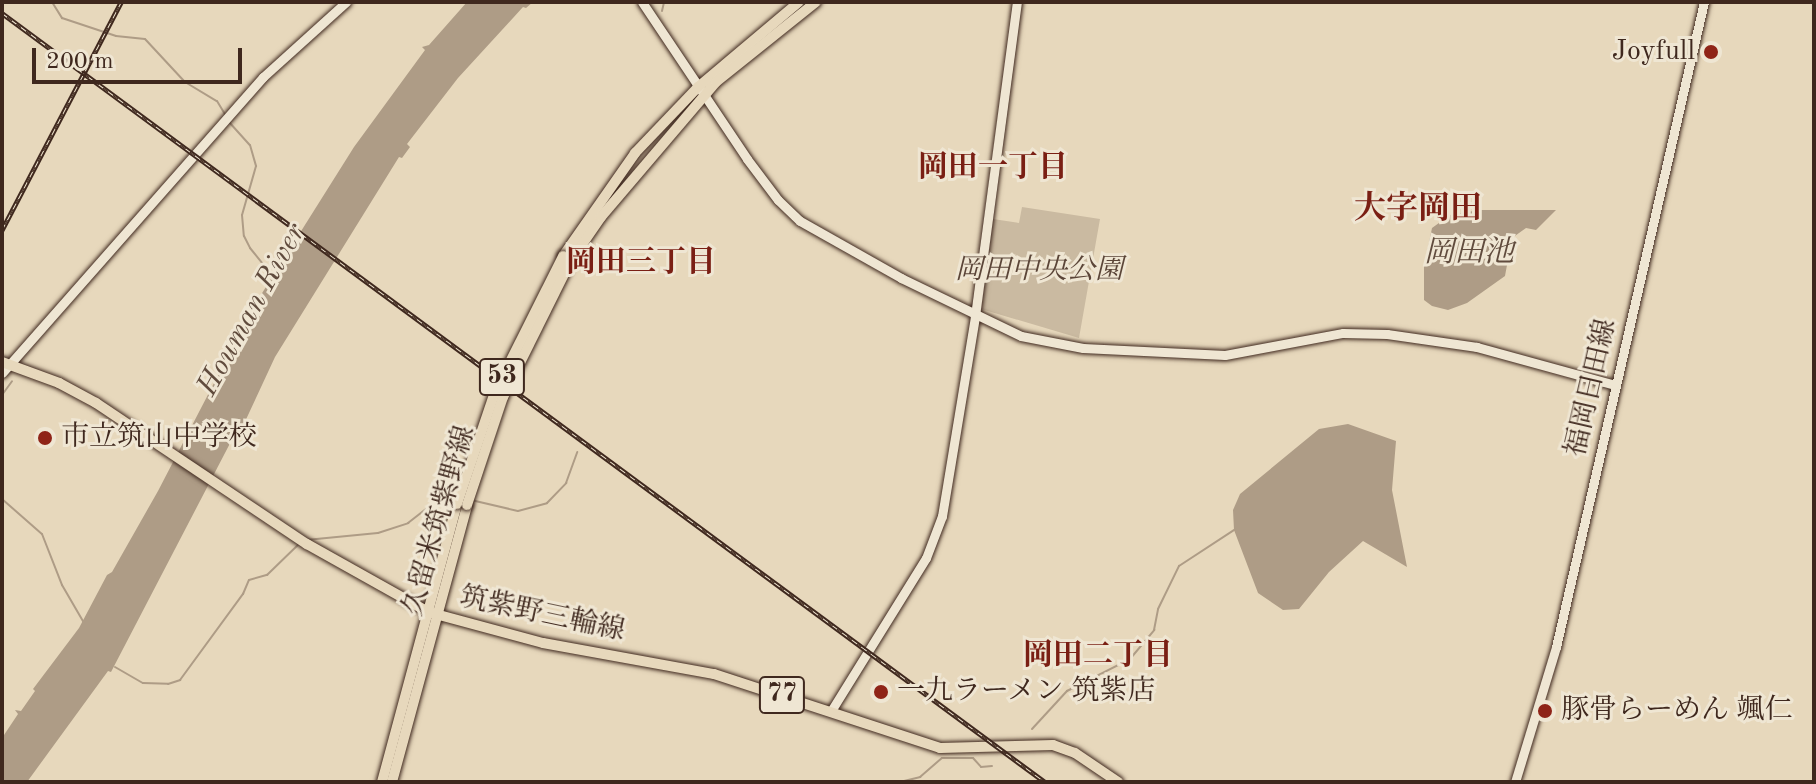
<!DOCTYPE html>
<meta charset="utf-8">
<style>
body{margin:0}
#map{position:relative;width:1816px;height:784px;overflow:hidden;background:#e7d8bc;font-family:"Old Standard TT","Noto Serif JP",serif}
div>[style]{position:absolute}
.green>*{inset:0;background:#cabaa1}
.water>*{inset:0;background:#ae9c86}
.stream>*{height:2px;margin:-1px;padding:0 1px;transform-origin:1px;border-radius:1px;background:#ae9c86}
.roads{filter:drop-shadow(0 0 2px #3f281e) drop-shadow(0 0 2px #3f281e)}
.secondary>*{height:9px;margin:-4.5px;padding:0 4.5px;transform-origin:4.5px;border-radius:4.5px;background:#efe6d3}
.primary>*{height:10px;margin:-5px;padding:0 5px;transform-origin:5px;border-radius:5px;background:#e7d8bc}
.rail>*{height:5px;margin-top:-2.5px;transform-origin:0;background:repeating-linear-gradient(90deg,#efe6d3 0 6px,#3f281e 0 12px);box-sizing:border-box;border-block:2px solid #3f281e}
.bridges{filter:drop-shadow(0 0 2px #3f281e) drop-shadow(0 0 2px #3f281e)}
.primary-bridge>*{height:10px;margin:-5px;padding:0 5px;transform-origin:5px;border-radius:5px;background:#e7d8bc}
.dots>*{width:22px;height:22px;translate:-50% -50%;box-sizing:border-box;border:4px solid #efe6d3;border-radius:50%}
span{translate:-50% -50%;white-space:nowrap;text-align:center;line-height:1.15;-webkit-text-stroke:6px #efe6d3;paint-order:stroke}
.shield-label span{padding:2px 6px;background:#efe6d3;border:2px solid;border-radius:6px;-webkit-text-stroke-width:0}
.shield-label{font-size:26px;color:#3f281e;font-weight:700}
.poi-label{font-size:28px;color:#3f281e}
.right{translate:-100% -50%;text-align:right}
.left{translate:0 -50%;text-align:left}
.park-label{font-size:28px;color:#5b4538;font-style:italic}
.street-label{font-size:28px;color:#3f281e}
.neighbourhood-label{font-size:30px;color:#7a1f14;font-weight:700}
.water-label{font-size:30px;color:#604b3d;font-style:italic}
.quarter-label{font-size:32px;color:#7a1f14;font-weight:700}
.frame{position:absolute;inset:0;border:4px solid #3f281e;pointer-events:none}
.scale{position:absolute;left:32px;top:48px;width:210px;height:36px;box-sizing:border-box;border:4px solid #3f281e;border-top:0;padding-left:10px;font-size:24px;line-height:28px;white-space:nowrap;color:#3f281e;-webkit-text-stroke:6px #efe6d3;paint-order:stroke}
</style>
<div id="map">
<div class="green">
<i style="clip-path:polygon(1022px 207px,1100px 219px,1079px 338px,981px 309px,993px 219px,1019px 223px)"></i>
</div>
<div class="water">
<i style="clip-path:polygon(467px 2px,533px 2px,526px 8px,523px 7px,458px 78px,407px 144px,410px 147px,402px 158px,399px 157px,275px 357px,242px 428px,238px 428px,111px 672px,108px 671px,27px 782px,2px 782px,2px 738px,18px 714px,15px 710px,21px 711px,35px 691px,33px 689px,79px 628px,107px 575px,112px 572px,158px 491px,255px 304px,253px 302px,259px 298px,354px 147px,425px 50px,422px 47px,429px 45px)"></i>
<i style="clip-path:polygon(1479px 210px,1556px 210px,1536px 230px,1526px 228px,1512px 238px,1505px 276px,1467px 303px,1448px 310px,1432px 306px,1424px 300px,1424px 267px,1432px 228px,1450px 215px)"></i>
<i style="clip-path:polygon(1348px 424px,1396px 441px,1392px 490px,1407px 567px,1363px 541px,1329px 572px,1299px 609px,1283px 610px,1258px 593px,1234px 530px,1233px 510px,1240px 494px,1319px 429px)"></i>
</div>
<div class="stream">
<i style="left:52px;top:2px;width:19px;rotate:58deg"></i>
<i style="left:62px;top:18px;width:57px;rotate:18.4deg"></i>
<i style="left:116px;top:36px;width:29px;rotate:6deg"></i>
<i style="left:145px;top:39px;width:59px;rotate:47.1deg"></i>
<i style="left:185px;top:82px;width:37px;rotate:31deg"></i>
<i style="left:217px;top:101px;width:17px;rotate:59deg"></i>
<i style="left:662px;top:11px;width:9px;rotate:-77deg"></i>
<i style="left:229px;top:122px;width:31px;rotate:48deg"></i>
<i style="left:250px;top:145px;width:22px;rotate:74deg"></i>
<i style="left:256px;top:166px;width:51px;rotate:105.9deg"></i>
<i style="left:242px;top:215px;width:21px;rotate:85deg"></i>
<i style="left:244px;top:236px;width:13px;rotate:63deg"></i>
<i style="left:250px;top:248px;width:38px;rotate:51deg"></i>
<i style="left:2px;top:395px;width:17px;rotate:-54deg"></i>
<i style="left:2px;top:499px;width:53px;rotate:41.2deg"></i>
<i style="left:42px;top:534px;width:55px;rotate:68.6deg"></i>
<i style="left:62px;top:585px;width:44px;rotate:59.9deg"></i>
<i style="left:471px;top:500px;width:48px;rotate:13.2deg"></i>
<i style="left:518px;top:511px;width:30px;rotate:-15deg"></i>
<i style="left:547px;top:503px;width:28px;rotate:-46deg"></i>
<i style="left:566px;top:483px;width:33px;rotate:-70deg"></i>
<i style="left:306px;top:540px;width:72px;rotate:-5.6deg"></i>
<i style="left:378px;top:533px;width:32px;rotate:-18deg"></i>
<i style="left:408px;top:523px;width:39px;rotate:-38deg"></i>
<i style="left:439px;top:499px;width:14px;rotate:-8deg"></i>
<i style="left:115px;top:667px;width:32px;rotate:30deg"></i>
<i style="left:143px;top:683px;width:25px;rotate:2deg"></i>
<i style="left:168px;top:684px;width:13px;rotate:-18deg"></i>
<i style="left:180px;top:680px;width:107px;rotate:-53.8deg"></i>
<i style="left:243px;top:594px;width:15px;rotate:-67deg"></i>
<i style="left:249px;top:580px;width:19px;rotate:-16deg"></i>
<i style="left:267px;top:575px;width:43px;rotate:-44.1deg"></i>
<i style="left:1032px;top:729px;width:52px;rotate:-47.4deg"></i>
<i style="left:1067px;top:691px;width:71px;rotate:-26.9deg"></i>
<i style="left:1130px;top:659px;width:38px;rotate:-50deg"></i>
<i style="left:1154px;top:630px;width:21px;rotate:-79deg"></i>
<i style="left:1158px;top:609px;width:48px;rotate:-64deg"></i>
<i style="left:1179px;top:566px;width:66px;rotate:-33.2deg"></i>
<i style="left:900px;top:782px;width:21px;rotate:-14deg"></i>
<i style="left:920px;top:777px;width:29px;rotate:-41deg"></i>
<i style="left:942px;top:758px;width:31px"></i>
<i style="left:973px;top:758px;width:12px;rotate:48deg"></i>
<i style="left:981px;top:767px;width:11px;rotate:-5deg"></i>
</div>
<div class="roads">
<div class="secondary">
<i style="left:642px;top:2px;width:189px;rotate:56.2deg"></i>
<i style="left:747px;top:159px;width:51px;rotate:52.9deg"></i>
<i style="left:778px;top:200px;width:30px;rotate:44deg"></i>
<i style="left:800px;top:221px;width:116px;rotate:29.4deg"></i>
<i style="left:901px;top:278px;width:133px;rotate:25.8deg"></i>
<i style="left:1021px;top:336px;width:63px;rotate:11deg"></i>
<i style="left:1083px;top:348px;width:142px;rotate:2.8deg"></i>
<i style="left:1225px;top:355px;width:120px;rotate:-10.6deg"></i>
<i style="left:1343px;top:333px;width:44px;rotate:1.3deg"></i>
<i style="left:1387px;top:334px;width:91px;rotate:8.2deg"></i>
<i style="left:1477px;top:347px;width:143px;rotate:15.4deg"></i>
<i style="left:2px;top:373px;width:395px;rotate:-48.6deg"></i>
<i style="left:263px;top:77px;width:112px;rotate:-42.1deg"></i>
<i style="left:831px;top:711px;width:180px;rotate:-58.2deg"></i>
<i style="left:926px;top:558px;width:45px;rotate:-69.1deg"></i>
<i style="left:942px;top:516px;width:203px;rotate:-80.6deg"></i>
<i style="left:975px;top:316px;width:317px;rotate:-82.4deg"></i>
<i style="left:1515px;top:782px;width:141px;rotate:-73.1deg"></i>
<i style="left:1556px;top:647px;width:662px;rotate:-77.08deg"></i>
</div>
<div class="primary">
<i style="left:563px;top:256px;width:126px;rotate:-55deg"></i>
<i style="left:635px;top:153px;width:91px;rotate:-46.3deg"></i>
<i style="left:698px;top:87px;width:132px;rotate:-40.1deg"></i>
<i style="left:570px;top:262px;width:55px;rotate:-55.4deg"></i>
<i style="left:601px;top:217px;width:177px;rotate:-49.6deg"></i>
<i style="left:716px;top:82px;width:128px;rotate:-38.7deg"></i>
<i style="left:2px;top:362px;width:61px;rotate:20.2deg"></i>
<i style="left:59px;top:383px;width:42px;rotate:28.4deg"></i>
<i style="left:96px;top:403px;width:254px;rotate:33.8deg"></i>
<i style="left:307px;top:544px;width:139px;rotate:29.3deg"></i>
<i style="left:428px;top:612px;width:119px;rotate:15.1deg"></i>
<i style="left:543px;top:643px;width:174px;rotate:10.3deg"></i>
<i style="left:714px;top:674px;width:238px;rotate:18.1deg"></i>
<i style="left:940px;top:748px;width:113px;rotate:-1.5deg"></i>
<i style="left:1053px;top:745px;width:23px;rotate:20deg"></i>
<i style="left:1075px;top:753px;width:52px;rotate:34deg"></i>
<i style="left:382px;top:782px;width:288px;rotate:-74.9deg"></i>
<i style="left:392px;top:782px;width:287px;rotate:-74.8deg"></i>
</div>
</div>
<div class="rail">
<i style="left:2px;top:13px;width:1296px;rotate:36.4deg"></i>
<i style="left:2px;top:230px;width:257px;rotate:-62.4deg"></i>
</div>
<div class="bridges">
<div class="primary-bridge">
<i style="left:457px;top:504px;width:118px;rotate:-71.3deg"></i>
<i style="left:495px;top:392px;width:152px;rotate:-63.4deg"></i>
<i style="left:467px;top:505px;width:114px;rotate:-71.6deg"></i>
<i style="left:503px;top:397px;width:151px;rotate:-63.6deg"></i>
</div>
</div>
<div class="dots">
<i style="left:1711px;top:52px;background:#8f2418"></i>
<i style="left:45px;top:438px;background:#8f2418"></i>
<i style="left:881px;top:692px;background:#8f2418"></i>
<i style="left:1545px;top:711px;background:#8f2418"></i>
</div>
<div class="shield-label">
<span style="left:502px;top:377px">53</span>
<span style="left:782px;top:695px">77</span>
</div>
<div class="poi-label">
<span class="right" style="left:1695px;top:52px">Joyfull</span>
<span class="left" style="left:61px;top:438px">市立筑山中学校</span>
<span class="left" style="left:897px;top:692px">一九ラーメン 筑紫店</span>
<span class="left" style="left:1561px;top:711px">豚骨らーめん 颯仁</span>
</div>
<div class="park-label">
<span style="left:1039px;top:271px">岡田中央公園</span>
</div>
<div class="street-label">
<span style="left:1592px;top:388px;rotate:-77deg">福岡日田線</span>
<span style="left:440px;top:521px;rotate:-74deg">久留米筑紫野線</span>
<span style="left:542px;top:615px;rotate:12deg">筑紫野三輪線</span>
</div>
<div class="neighbourhood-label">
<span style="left:993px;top:168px">岡田一丁目</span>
<span style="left:641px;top:263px">岡田三丁目</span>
<span style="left:1098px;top:656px">岡田二丁目</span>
</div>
<div class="water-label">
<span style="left:1469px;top:253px">岡田池</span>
<span style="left:252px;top:310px;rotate:-61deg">Houman River</span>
</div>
<div class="quarter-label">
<span style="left:1418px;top:210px">大字岡田</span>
</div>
<div class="frame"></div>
<div class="scale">200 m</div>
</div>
